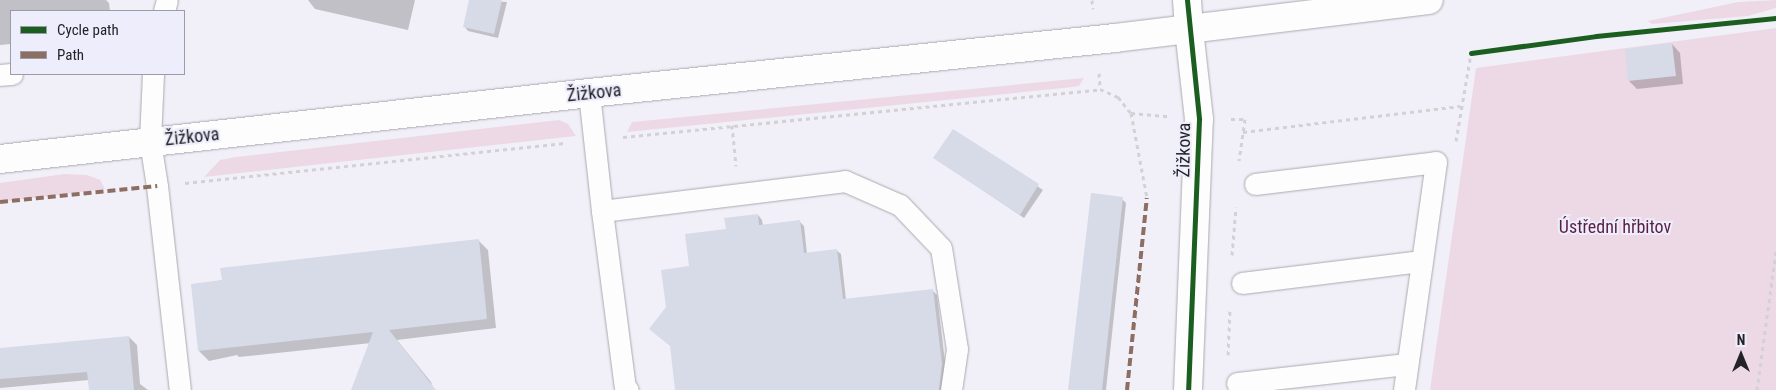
<!DOCTYPE html>
<meta charset="utf-8">
<style>
body{margin:0}
#map{position:relative;width:1776px;height:390px;overflow:hidden;background:#f1f0f8;font-family:"Roboto Condensed",sans-serif}
div>[style]{position:absolute}
.green>*{inset:0;background:#edd9e6}
.shadow>*{inset:0;background:#0003}
.building>*{inset:0;background:#d6dbe7}
.path>*{height:3px;margin-top:-1.5px;transform-origin:0;background:repeating-linear-gradient(90deg,#d2d2d5 0 4px,transparent 0 8px)}
.roads{filter:drop-shadow(0 0 1px #aaa9af) drop-shadow(0 0 1px #aaa9af)}
.service>*{height:21px;margin:-10.5px;padding:0 10.5px;transform-origin:10.5px;border-radius:10.5px;background:#fdfdfe}
.minor>*{height:28px;margin:-14px;padding:0 14px;transform-origin:14px;border-radius:14px;background:#fdfdfe}
.tertiary>*{height:28px;margin:-14px;padding:0 14px;transform-origin:14px;border-radius:14px;background:#fdfdfe}
.secondary>*{height:28px;margin:-14px;padding:0 14px;transform-origin:14px;border-radius:14px;background:#fdfdfe}
.quiet>*{height:4px;margin-top:-2px;transform-origin:0;background:repeating-linear-gradient(90deg,#8d6e63 0 8px,transparent 0 12px)}
.cycleway>*{height:5px;margin:-2.5px;padding:0 2.5px;transform-origin:2.5px;border-radius:2.5px;background:#1b5e20}
span{translate:-50% -50%;white-space:nowrap;text-align:center;line-height:1.15;-webkit-text-stroke:4px #eeedfc;paint-order:stroke}
.street-label{font-size:18px;color:#222227}
.park-label{font-size:18px;color:#5b1f42}
.legend{position:absolute;left:10px;top:10px;width:175px;height:65px;box-sizing:border-box;background:#eeedfc;border:1px solid #9c9ca7;margin:0;padding:6px 9px;list-style:none;font-size:15px;color:#222227}
.legend li{display:flex;align-items:center;gap:10px;height:25px}
.legend b{width:25px;border:1px solid #9c9ca7}
.north{position:absolute;left:1716px;top:330px;width:50px;height:50px;-webkit-text-stroke:4px #eeedfc;paint-order:stroke;rotate:0deg;font-size:14px;font-weight:700;line-height:20px;text-align:center;color:#222227}
.north::after{content:'';display:block;margin:auto;width:18px;height:22px;background:#222227;clip-path:polygon(50% 0,100% 100%,50% 72%,0 100%)}
</style>
<div id="map">
<div class="green">
<i style="clip-path:polygon(1776px 0,1776px 8px,1748px 16px,1652px 24px,1648px 21px,1738px 2px)"></i>
<i style="clip-path:polygon(1776px 28px,1776px 390px,1430px 390px,1476px 68px)"></i>
<i style="clip-path:polygon(1084px 78px,1079px 86px,1064px 88px,627px 132px,632px 122px)"></i>
<i style="clip-path:polygon(559px 120px,568px 124px,576px 136px,204px 177px,220px 160px,236px 157px)"></i>
<i style="clip-path:polygon(64px 174px,87px 175px,100px 180px,105px 189px,0 202px,0 183px)"></i>
</div>
<div class="shadow">
<i style="clip-path:polygon(0 0,106px 0,109px 3px,110px 11px,11px 11px,11px 44px,0 45px)"></i>
<i style="clip-path:polygon(308px 0,415px 0,408px 30px,315px 9px)"></i>
<i style="clip-path:polygon(470px 0,507px 2px,498px 38px,468px 31px,464px 26px)"></i>
<i style="clip-path:polygon(1672px 44px,1680px 53px,1683px 84px,1637px 89px,1629px 81px)"></i>
<i style="clip-path:polygon(953px 130px,1043px 190px,1024px 218px,935px 158px)"></i>
<i style="clip-path:polygon(1122px 199px,1126px 203px,1106px 390px,1069px 390px)"></i>
<i style="clip-path:polygon(758px 215px,762px 220px,763px 226px,799px 221px,804px 226px,807px 254px,836px 250px,841px 254px,846px 300px,932px 290px,937px 295px,946px 370px,943px 390px,677px 390px,667px 308px,691px 267px,727px 230px)"></i>
<i style="clip-path:polygon(478px 240px,488px 250px,496px 328px,397px 340px,431px 382px,434px 390px,355px 390px,371px 343px,239px 357px,237px 355px,209px 361px,199px 351px,192px 285px)"></i>
<i style="clip-path:polygon(129px 337px,137px 345px,140px 384px,148px 390px,90px 390px,89px 380px,0 388px,0 349px)"></i>
</div>
<div class="building">
<i style="clip-path:polygon(469px 0,502px 0,494px 34px,463px 27px)"></i>
<i style="clip-path:polygon(1672px 43px,1676px 76px,1628px 81px,1625px 49px)"></i>
<i style="clip-path:polygon(953px 129px,1039px 184px,1020px 215px,933px 158px)"></i>
<i style="clip-path:polygon(1091px 193px,1123px 197px,1102px 390px,1068px 390px)"></i>
<i style="clip-path:polygon(758px 214px,759px 225px,800px 220px,804px 253px,837px 249px,843px 299px,933px 289px,942px 364px,939px 390px,675px 390px,670px 346px,649px 329px,666px 307px,661px 270px,689px 266px,685px 234px,726px 229px,724px 218px)"></i>
<i style="clip-path:polygon(479px 239px,487px 319px,389px 330px,436px 390px,351px 390px,373px 332px,198px 351px,191px 284px,222px 280px,220px 268px)"></i>
<i style="clip-path:polygon(129px 336px,134px 390px,89px 390px,87px 372px,0 379px,0 348px)"></i>
</div>
<div class="path">
<i style="left:1092px;top:0;width:9px;rotate:84deg"></i>
<i style="left:1099px;top:73px;width:16px;rotate:86deg"></i>
<i style="left:1131px;top:113px;width:86px;rotate:79.3deg"></i>
<i style="left:1231px;top:119px;width:14px"></i>
<i style="left:1245px;top:119px;width:42px;rotate:98.1deg"></i>
<i style="left:732px;top:125px;width:41px;rotate:84.4deg"></i>
<i style="left:1243px;top:132px;width:219px;rotate:-6.8deg"></i>
<i style="left:623px;top:137px;width:479px;rotate:-5.7deg"></i>
<i style="left:1100px;top:89px;width:20px;rotate:24deg"></i>
<i style="left:1118px;top:97px;width:21px;rotate:51deg"></i>
<i style="left:1131px;top:113px;width:37px;rotate:5deg"></i>
<i style="left:1456px;top:141px;width:89px;rotate:-80.3deg"></i>
<i style="left:185px;top:183px;width:382px;rotate:-6deg"></i>
<i style="left:1232px;top:255px;width:48px;rotate:-85.2deg"></i>
<i style="left:1228px;top:355px;width:46px;rotate:-87.5deg"></i>
<i style="left:1757px;top:390px;width:140px;rotate:-82.2deg"></i>
</div>
<div class="roads">
<div class="service">
<i style="left:164px;top:11px;width:11px;rotate:-75deg"></i>
<i style="left:153px;top:74px;width:67px;rotate:92.6deg"></i>
<i style="left:150px;top:141px;width:46px;rotate:81.2deg"></i>
<i style="left:157px;top:186px;width:205px;rotate:83.6deg"></i>
<i style="left:0;top:75px;width:12px;rotate:-5deg"></i>
<i style="left:589px;top:93px;width:119px;rotate:83.7deg"></i>
<i style="left:602px;top:211px;width:177px;rotate:82.6deg"></i>
<i style="left:625px;top:387px;width:4px;rotate:45deg"></i>
<i style="left:1255px;top:184px;width:182px;rotate:-6.9deg"></i>
<i style="left:1436px;top:162px;width:230px;rotate:98deg"></i>
<i style="left:602px;top:211px;width:245px;rotate:-7deg"></i>
<i style="left:845px;top:181px;width:60px;rotate:23.6deg"></i>
<i style="left:900px;top:205px;width:59px;rotate:46.4deg"></i>
<i style="left:941px;top:248px;width:102px;rotate:81deg"></i>
<i style="left:957px;top:349px;width:41px;rotate:98.3deg"></i>
<i style="left:1242px;top:283px;width:181px;rotate:-7deg"></i>
<i style="left:1237px;top:383px;width:171px;rotate:-6.4deg"></i>
</div>
<div class="minor">
<i style="left:1188px;top:390px;width:271px;rotate:-87.7deg"></i>
<i style="left:1199px;top:119px;width:90px;rotate:-96.4deg"></i>
</div>
<div class="tertiary">
<i style="left:1187px;top:0;width:30px;rotate:86deg"></i>
</div>
<div class="secondary">
<i style="left:0;top:159px;width:593px;rotate:-6.39deg"></i>
<i style="left:589px;top:93px;width:529px;rotate:-5.97deg"></i>
<i style="left:1115px;top:38px;width:316px;rotate:-6.9deg"></i>
</div>
</div>
<div class="quiet">
<i style="left:0;top:202px;width:158px;rotate:-5.8deg"></i>
<i style="left:1127px;top:390px;width:193px;rotate:-84.1deg"></i>
</div>
<div class="cycleway">
<i style="left:1187px;top:0;width:120px;rotate:84.2deg"></i>
<i style="left:1199px;top:119px;width:271px;rotate:92.3deg"></i>
<i style="left:1471px;top:53px;width:126px;rotate:-7.7deg"></i>
<i style="left:1596px;top:36px;width:181px;rotate:-5.7deg"></i>
</div>
<div class="street-label">
<span style="left:594px;top:93px;rotate:-6deg">Žižkova</span>
<span style="left:192px;top:137px;rotate:-6deg">Žižkova</span>
<span style="left:1184px;top:150px;rotate:-89deg">Žižkova</span>
</div>
<div class="park-label">
<span style="left:1615px;top:227px">Ústřední hřbitov</span>
</div>
<ul class="legend">
<li><b style="height:6px;background:#1b5e20"></b>Cycle path</li>
<li><b style="height:6px;background:#8d6e63"></b>Path</li>
</ul>
<div class="north">N</div>
</div>
